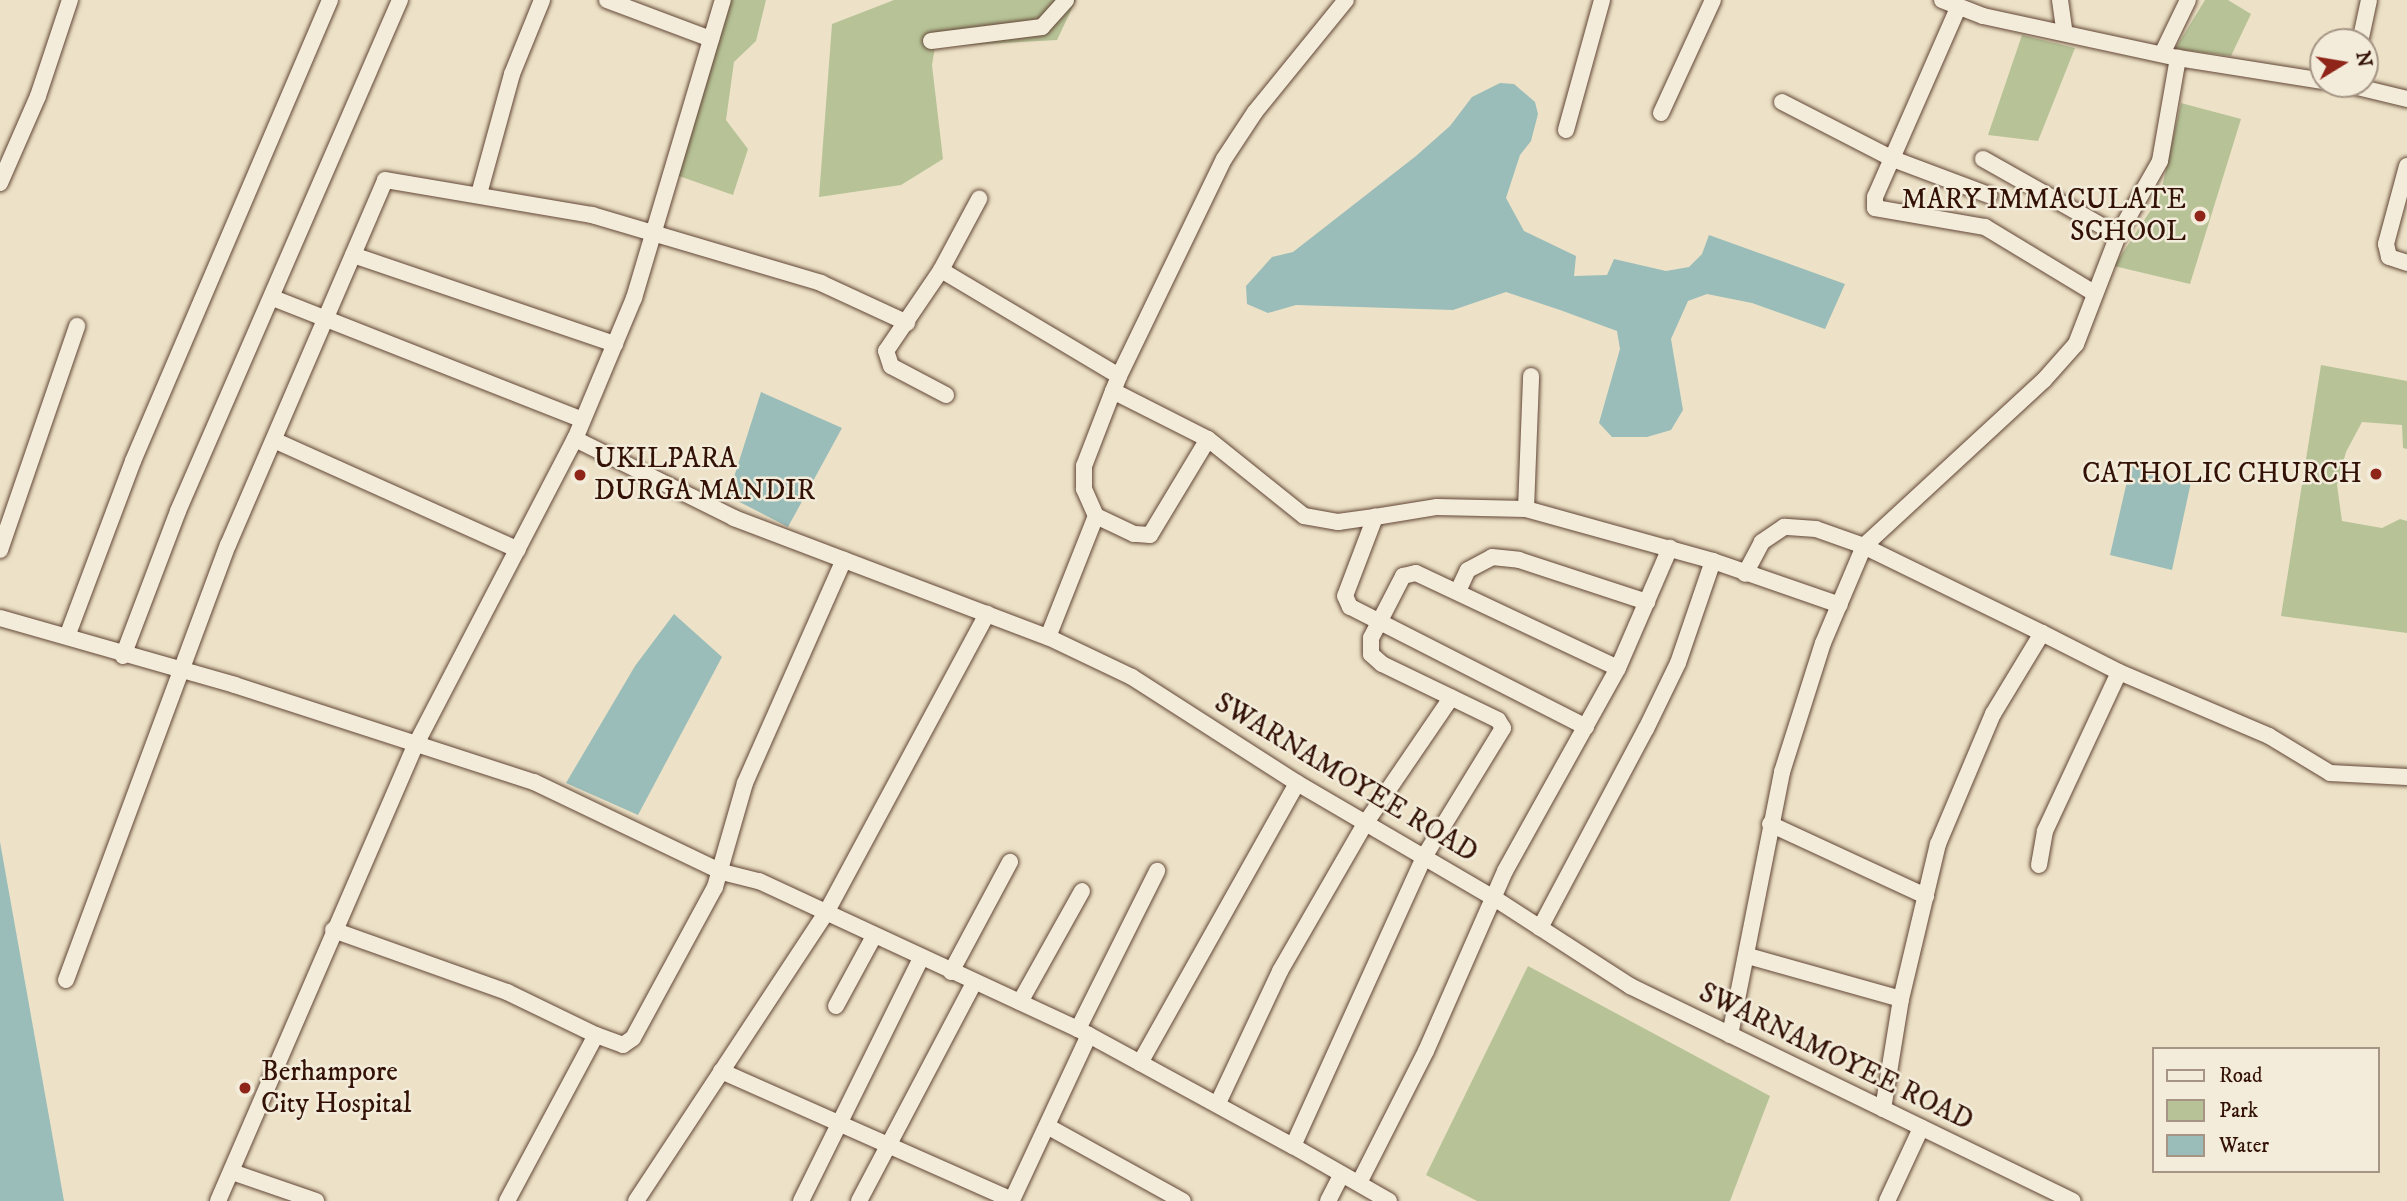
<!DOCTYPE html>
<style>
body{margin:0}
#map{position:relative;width:2407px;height:1201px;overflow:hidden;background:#ede2c7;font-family:"IM FELL DW Pica",serif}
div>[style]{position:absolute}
.green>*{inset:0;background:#b7c397}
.water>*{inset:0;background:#9abdb9}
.roads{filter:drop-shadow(0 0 2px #624636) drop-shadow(0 0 2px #624636)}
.minor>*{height:16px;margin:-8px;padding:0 8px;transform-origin:8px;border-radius:8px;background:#f3ecdb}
.dots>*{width:19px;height:19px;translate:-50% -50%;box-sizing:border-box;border:4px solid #f3ecdb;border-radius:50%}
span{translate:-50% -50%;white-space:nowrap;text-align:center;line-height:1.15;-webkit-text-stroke:5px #f3ecdb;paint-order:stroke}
.poi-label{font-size:28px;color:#331205}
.right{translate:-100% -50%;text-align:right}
.left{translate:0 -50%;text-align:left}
.street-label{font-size:28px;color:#331205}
.legend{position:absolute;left:2152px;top:1047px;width:228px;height:126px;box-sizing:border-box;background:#f3ecdb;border:2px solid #a69585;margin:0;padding:9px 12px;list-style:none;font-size:21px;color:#331205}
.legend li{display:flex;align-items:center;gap:14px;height:35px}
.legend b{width:35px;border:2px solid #a69585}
.north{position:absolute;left:2309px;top:28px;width:70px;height:70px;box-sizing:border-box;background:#f3ecdb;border:2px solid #a69585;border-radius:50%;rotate:79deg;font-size:19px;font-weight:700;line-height:28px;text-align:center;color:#331205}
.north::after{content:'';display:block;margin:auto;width:24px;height:32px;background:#8f2418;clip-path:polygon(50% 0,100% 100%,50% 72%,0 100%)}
</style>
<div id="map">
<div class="green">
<i style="clip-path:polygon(730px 0,766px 0,756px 41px,734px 62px,726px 120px,748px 149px,733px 195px,676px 175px)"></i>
<i style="clip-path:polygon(894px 0,1076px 0,1057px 40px,935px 47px,932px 65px,943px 159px,901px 185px,819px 197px,832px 24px)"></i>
<i style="clip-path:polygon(2205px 0,2228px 0,2251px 14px,2231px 56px,2175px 49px)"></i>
<i style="clip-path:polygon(2022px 35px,2075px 48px,2038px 141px,1988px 135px)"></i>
<i style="clip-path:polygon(2181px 103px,2241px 119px,2190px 284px,2114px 266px,2160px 196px)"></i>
<i style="clip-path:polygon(2321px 365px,2407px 381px,2407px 449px,2403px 448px,2402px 425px,2362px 422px,2346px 452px,2337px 485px,2342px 521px,2382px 528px,2400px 519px,2407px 521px,2407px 633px,2281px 616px)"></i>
<i style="clip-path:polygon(1528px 966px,1770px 1096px,1730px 1201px,1477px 1201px,1426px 1175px)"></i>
</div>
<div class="water">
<i style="clip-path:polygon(1500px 83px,1514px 84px,1535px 102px,1538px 114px,1531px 141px,1520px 155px,1506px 198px,1524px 231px,1576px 256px,1574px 276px,1607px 275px,1614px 259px,1666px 271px,1689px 267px,1702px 254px,1709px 235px,1845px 284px,1825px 329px,1752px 303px,1707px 294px,1688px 301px,1671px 339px,1683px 410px,1671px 430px,1647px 437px,1612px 437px,1599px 423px,1620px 349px,1617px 331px,1560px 310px,1506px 292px,1453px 310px,1296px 305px,1268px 313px,1247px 304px,1246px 286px,1272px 257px,1293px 252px,1416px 156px,1450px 126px,1472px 97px)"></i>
<i style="clip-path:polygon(761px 392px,842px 428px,788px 527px,728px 496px)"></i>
<i style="clip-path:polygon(2131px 464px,2191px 482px,2172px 570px,2110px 555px)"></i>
<i style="clip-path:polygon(674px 614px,722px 657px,638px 815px,566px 783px,635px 666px)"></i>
<i style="clip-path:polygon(0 842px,53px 1139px,64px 1201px,0 1201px)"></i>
</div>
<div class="roads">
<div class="minor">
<i style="left:607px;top:0;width:111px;rotate:20.6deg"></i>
<i style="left:1942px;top:0;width:44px;rotate:21.3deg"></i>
<i style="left:1983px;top:16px;width:199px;rotate:12.2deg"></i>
<i style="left:2178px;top:58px;width:147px;rotate:9deg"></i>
<i style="left:2060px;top:0;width:30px;rotate:82deg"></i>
<i style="left:1958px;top:8px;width:206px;rotate:113.7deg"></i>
<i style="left:1875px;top:197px;width:11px;rotate:90deg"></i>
<i style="left:1875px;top:208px;width:112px;rotate:9.8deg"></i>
<i style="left:1985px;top:227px;width:127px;rotate:31.2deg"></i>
<i style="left:931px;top:41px;width:112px;rotate:-7.2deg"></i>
<i style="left:1042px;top:27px;width:36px;rotate:-48deg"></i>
<i style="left:2360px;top:42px;width:43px;rotate:-77.9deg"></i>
<i style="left:2162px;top:54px;width:60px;rotate:-64.3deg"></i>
<i style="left:2345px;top:84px;width:64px;rotate:13.6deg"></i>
<i style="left:1782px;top:102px;width:125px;rotate:27.2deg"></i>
<i style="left:1893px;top:159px;width:103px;rotate:20.6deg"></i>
<i style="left:1661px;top:113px;width:124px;rotate:-65.3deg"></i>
<i style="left:1566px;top:130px;width:135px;rotate:-74.5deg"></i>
<i style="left:1983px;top:159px;width:155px;rotate:29.4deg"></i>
<i style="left:2407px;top:166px;width:81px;rotate:105.1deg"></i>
<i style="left:2386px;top:244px;width:13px;rotate:77deg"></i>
<i style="left:2389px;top:257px;width:19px;rotate:18deg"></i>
<i style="left:0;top:183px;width:95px;rotate:-66.4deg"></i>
<i style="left:38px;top:96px;width:101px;rotate:-71.6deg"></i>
<i style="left:479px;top:194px;width:124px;rotate:-74.6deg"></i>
<i style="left:512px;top:74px;width:80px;rotate:-67.9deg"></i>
<i style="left:353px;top:255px;width:277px;rotate:18.8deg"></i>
<i style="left:941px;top:270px;width:207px;rotate:30.8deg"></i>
<i style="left:273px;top:298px;width:332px;rotate:21.5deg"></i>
<i style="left:1113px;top:391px;width:106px;rotate:26.8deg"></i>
<i style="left:1208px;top:439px;width:112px;rotate:121.1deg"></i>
<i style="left:1150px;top:535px;width:16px;rotate:-176deg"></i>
<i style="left:1134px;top:534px;width:42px;rotate:-154.7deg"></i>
<i style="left:1096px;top:516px;width:30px;rotate:-114deg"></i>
<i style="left:1084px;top:489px;width:23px;rotate:-90deg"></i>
<i style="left:1084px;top:466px;width:80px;rotate:-68.9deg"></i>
<i style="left:1113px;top:391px;width:16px;rotate:-68deg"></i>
<i style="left:1119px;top:376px;width:241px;rotate:-64.2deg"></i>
<i style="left:1224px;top:159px;width:56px;rotate:-56.6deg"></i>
<i style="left:1255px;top:112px;width:144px;rotate:-50.9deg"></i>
<i style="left:946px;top:395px;width:62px;rotate:-152.2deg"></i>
<i style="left:891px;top:366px;width:16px;rotate:-108deg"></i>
<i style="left:886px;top:351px;width:98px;rotate:-55.8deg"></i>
<i style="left:941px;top:270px;width:81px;rotate:-61.8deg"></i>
<i style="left:575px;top:439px;width:178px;rotate:26.4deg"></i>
<i style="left:734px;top:518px;width:336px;rotate:20.8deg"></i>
<i style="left:1048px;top:637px;width:93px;rotate:25.5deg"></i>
<i style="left:1132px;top:677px;width:196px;rotate:32.7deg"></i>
<i style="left:1297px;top:783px;width:228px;rotate:30.3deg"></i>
<i style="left:1494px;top:898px;width:162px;rotate:32.9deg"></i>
<i style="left:1630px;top:986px;width:492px;rotate:25.9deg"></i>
<i style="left:1208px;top:439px;width:123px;rotate:38.7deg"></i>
<i style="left:1304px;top:516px;width:35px;rotate:10deg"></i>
<i style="left:1338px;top:522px;width:37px;rotate:-8deg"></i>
<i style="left:276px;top:441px;width:265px;rotate:24.2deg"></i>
<i style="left:1526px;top:509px;width:133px;rotate:-87.8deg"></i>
<i style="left:0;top:550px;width:237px;rotate:-71deg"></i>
<i style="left:1458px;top:591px;width:23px;rotate:-65deg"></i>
<i style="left:1468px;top:570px;width:27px;rotate:-28deg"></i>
<i style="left:1492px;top:557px;width:27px;rotate:6deg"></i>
<i style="left:1519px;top:560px;width:135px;rotate:18.2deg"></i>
<i style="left:0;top:618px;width:244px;rotate:15.9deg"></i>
<i style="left:235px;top:685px;width:314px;rotate:18deg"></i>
<i style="left:534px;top:782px;width:208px;rotate:25.6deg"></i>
<i style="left:722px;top:872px;width:38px;rotate:14deg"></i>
<i style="left:759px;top:881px;width:352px;rotate:24.9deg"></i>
<i style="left:1078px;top:1029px;width:245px;rotate:28.6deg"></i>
<i style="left:2042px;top:633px;width:198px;rotate:-154deg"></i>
<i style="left:1864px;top:546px;width:245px;rotate:-42.7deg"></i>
<i style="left:2044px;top:380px;width:48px;rotate:-48.4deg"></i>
<i style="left:2076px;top:344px;width:117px;rotate:-68.9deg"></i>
<i style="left:2118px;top:235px;width:85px;rotate:-60.4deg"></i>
<i style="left:2160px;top:161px;width:105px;rotate:-80.1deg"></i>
<i style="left:68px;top:634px;width:185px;rotate:-69.4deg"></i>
<i style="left:133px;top:461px;width:501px;rotate:-66.86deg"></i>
<i style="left:1048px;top:637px;width:130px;rotate:-68.4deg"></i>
<i style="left:123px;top:656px;width:155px;rotate:-69.2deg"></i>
<i style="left:178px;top:511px;width:557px;rotate:-66.52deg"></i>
<i style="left:1586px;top:727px;width:265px;rotate:-153deg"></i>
<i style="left:1350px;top:607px;width:12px;rotate:-114deg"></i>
<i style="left:1345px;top:596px;width:85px;rotate:-69.2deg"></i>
<i style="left:1375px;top:517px;width:63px;rotate:-9.2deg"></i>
<i style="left:1437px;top:507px;width:89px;rotate:1.3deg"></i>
<i style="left:1526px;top:509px;width:194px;rotate:15.5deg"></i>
<i style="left:1713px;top:561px;width:134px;rotate:19.1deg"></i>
<i style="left:1770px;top:824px;width:172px;rotate:24.8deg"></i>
<i style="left:2039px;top:865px;width:35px;rotate:-80deg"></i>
<i style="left:2045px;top:831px;width:175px;rotate:-65deg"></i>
<i style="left:1540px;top:928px;width:225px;rotate:-62deg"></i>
<i style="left:1646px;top:729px;width:73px;rotate:-64.1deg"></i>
<i style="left:1678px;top:663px;width:108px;rotate:-71.1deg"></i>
<i style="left:333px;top:930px;width:185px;rotate:19.6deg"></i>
<i style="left:507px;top:992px;width:99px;rotate:25.8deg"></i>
<i style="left:1748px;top:956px;width:159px;rotate:15.7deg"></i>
<i style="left:951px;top:972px;width:125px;rotate:-61.8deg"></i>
<i style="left:66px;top:980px;width:464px;rotate:-69.6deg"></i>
<i style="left:228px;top:545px;width:397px;rotate:-66.7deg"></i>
<i style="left:385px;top:180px;width:210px;rotate:9.6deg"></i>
<i style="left:592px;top:215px;width:239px;rotate:16.5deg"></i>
<i style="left:821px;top:283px;width:95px;rotate:24.9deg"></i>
<i style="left:1020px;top:1002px;width:127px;rotate:-60.8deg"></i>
<i style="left:836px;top:1006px;width:80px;rotate:-61.5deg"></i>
<i style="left:1078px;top:1029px;width:177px;rotate:-63.4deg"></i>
<i style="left:1730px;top:1035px;width:268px;rotate:-78.8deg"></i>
<i style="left:1782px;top:772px;width:135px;rotate:-72.4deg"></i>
<i style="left:1823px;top:643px;width:105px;rotate:-67.1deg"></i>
<i style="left:1864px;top:546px;width:51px;rotate:-160.5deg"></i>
<i style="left:1816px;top:529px;width:32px;rotate:-176deg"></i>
<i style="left:1784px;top:527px;width:27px;rotate:146deg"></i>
<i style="left:1762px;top:542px;width:36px;rotate:118deg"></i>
<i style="left:1140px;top:1063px;width:321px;rotate:-60.7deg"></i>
<i style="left:721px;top:1071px;width:318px;rotate:23.9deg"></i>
<i style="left:1012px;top:1200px;width:182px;rotate:-65deg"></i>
<i style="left:1218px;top:1103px;width:146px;rotate:-64.8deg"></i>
<i style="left:1280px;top:971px;width:170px;rotate:-60deg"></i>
<i style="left:1365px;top:824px;width:153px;rotate:-55.7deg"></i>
<i style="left:1883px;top:1109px;width:111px;rotate:-80.7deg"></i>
<i style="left:1901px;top:999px;width:159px;rotate:-76.6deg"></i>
<i style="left:1938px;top:844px;width:141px;rotate:-67.1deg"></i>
<i style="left:1993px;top:714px;width:95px;rotate:-58.8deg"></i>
<i style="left:2042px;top:633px;width:86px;rotate:26.9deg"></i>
<i style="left:2119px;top:672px;width:163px;rotate:23.1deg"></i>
<i style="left:2269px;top:736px;width:71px;rotate:31.2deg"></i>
<i style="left:2330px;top:773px;width:77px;rotate:3deg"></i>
<i style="left:1047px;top:1126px;width:155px;rotate:28.9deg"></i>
<i style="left:232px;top:1172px;width:89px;rotate:19deg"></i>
<i style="left:1359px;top:1183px;width:148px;rotate:-63.1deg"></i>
<i style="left:1426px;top:1051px;width:197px;rotate:-66.3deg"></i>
<i style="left:1505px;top:871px;width:232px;rotate:-60.9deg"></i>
<i style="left:1618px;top:668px;width:131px;rotate:-66.6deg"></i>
<i style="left:218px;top:1201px;width:498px;rotate:-66.6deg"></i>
<i style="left:416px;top:744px;width:344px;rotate:-62.5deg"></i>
<i style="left:575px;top:439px;width:153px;rotate:-67.3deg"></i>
<i style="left:634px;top:298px;width:311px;rotate:-73.4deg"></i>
<i style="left:507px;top:1201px;width:188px;rotate:-61.8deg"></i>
<i style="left:596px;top:1035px;width:29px;rotate:20deg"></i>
<i style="left:623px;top:1045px;width:12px;rotate:-35deg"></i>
<i style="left:633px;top:1038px;width:172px;rotate:-61.5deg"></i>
<i style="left:715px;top:887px;width:108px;rotate:-73.9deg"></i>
<i style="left:745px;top:783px;width:244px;rotate:-66.1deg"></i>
<i style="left:636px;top:1201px;width:345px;rotate:-56.6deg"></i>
<i style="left:826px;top:913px;width:340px;rotate:-61.7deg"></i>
<i style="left:801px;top:1201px;width:269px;rotate:-63.7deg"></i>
<i style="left:859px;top:1201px;width:246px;rotate:-62.2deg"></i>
<i style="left:1328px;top:1201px;width:30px;rotate:-63deg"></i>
<i style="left:1389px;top:1201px;width:111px;rotate:-150.2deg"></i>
<i style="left:1293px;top:1146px;width:317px;rotate:-65.6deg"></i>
<i style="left:1424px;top:857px;width:151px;rotate:-58.5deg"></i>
<i style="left:1503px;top:728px;width:9px;rotate:-122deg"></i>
<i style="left:1498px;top:720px;width:129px;rotate:-154.2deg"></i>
<i style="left:1382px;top:664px;width:15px;rotate:-138deg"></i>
<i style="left:1371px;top:654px;width:16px;rotate:-90deg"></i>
<i style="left:1371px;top:638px;width:70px;rotate:-62.7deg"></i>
<i style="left:1403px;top:576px;width:13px;rotate:-13deg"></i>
<i style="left:1416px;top:573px;width:223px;rotate:25.2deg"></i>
<i style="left:1887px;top:1201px;width:81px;rotate:-65deg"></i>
</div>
</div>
<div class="dots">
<i style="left:2200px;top:216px;background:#8f2418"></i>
<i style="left:2376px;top:474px;background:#8f2418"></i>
<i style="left:580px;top:475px;background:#8f2418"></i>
<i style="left:245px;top:1088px;background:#8f2418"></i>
</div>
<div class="poi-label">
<span class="right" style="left:2186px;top:216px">MARY IMMACULATE<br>SCHOOL</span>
<span class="left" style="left:594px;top:475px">UKILPARA<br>DURGA MANDIR</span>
<span class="right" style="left:2362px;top:474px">CATHOLIC CHURCH</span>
<span class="left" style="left:261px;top:1088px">Berhampore<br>City Hospital</span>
</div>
<div class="street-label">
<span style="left:1346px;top:778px;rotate:31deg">SWARNAMOYEE ROAD</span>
<span style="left:1836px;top:1057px;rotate:26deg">SWARNAMOYEE ROAD</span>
</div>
<ul class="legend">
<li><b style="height:9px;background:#f3ecdb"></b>Road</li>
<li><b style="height:19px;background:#b7c397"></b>Park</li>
<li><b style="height:19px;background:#9abdb9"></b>Water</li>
</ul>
<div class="north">N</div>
</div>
